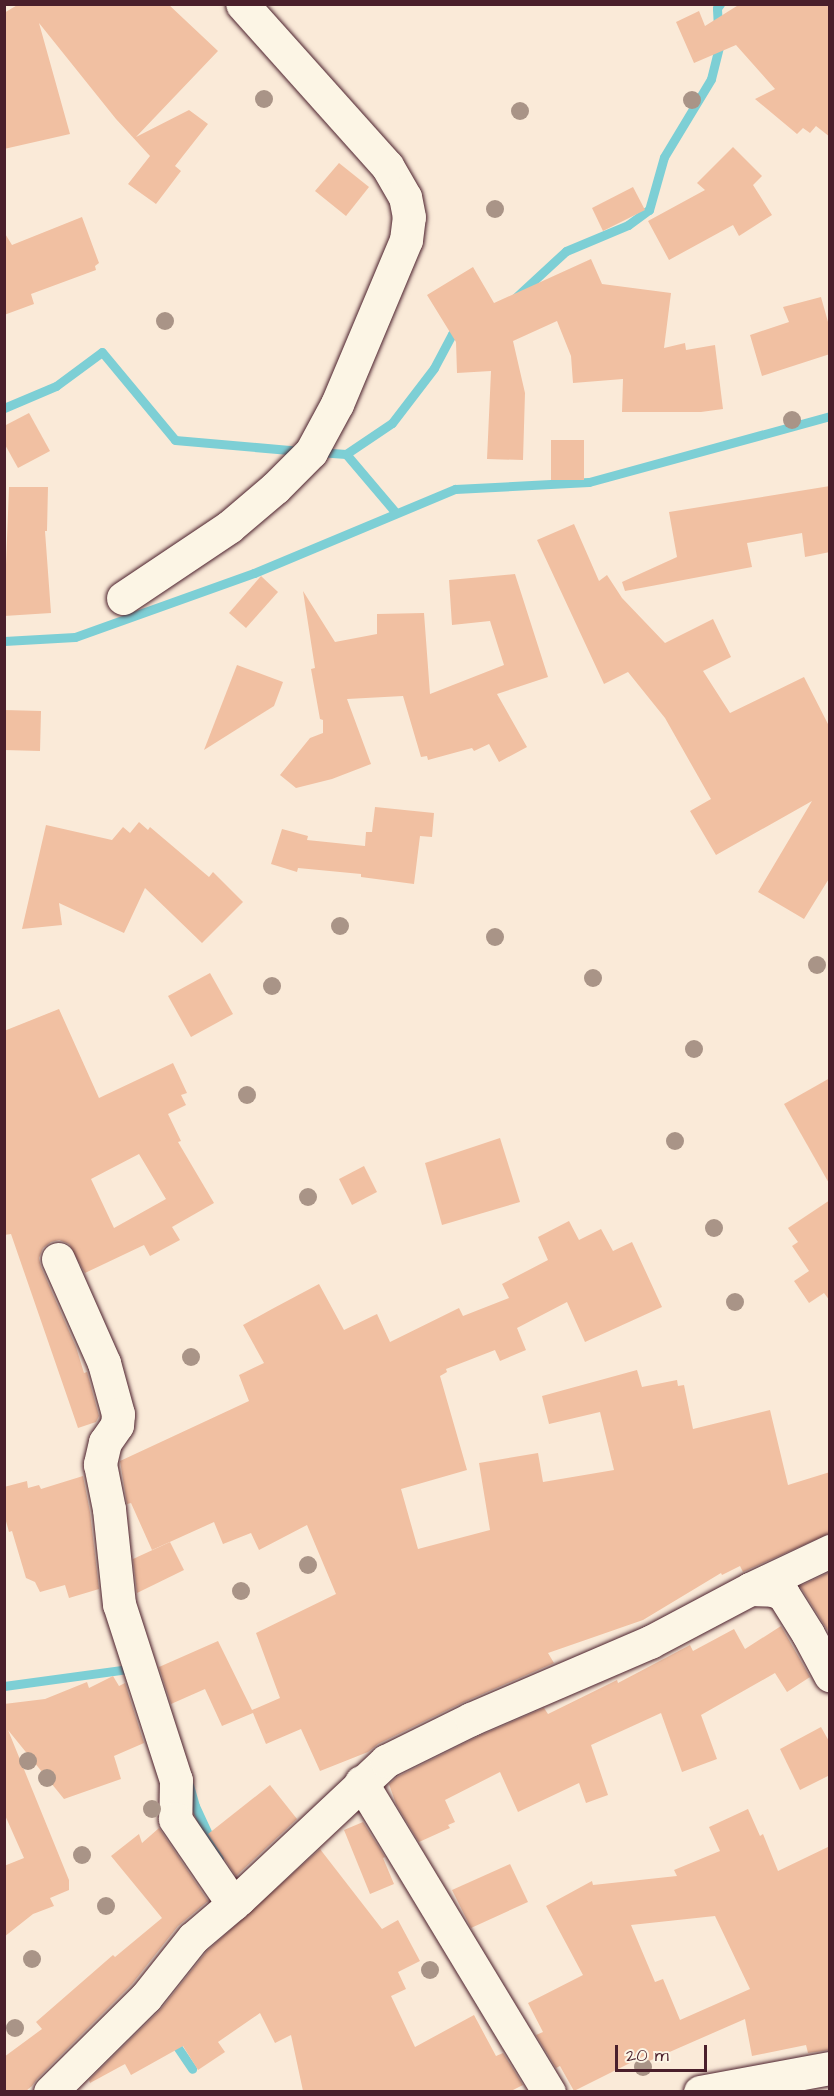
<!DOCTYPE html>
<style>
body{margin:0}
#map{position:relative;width:834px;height:2096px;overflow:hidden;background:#faead8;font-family:"Architects Daughter",sans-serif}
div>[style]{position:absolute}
.stream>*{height:9px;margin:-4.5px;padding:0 4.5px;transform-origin:4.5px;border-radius:4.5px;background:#7dcfd5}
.building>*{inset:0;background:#f1c0a2}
.roads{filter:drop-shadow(0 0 2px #4a1f2b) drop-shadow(0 0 2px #4a1f2b)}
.street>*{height:33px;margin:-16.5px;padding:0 16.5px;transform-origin:16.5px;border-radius:16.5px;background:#fcf5e5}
.trees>*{width:18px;height:18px;margin:-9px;border-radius:50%;background:#a99487}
span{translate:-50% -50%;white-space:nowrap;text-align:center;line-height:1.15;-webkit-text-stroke:5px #fcf5e5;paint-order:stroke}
.frame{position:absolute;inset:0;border:6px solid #4a1f2b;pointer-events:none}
.scale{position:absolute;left:615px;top:2045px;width:92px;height:27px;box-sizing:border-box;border:3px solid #4a1f2b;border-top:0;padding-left:8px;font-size:18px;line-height:21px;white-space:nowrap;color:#4a1f2b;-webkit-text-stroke:4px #fcf5e5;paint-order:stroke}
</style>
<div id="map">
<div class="stream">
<i style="left:718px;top:28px;width:20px;rotate:-93deg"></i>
<i style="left:717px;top:8px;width:5px;rotate:-53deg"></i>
<i style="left:515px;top:298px;width:69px;rotate:-42.7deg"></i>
<i style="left:566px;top:251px;width:67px;rotate:-22.8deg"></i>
<i style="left:628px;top:225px;width:26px;rotate:-36deg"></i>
<i style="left:649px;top:210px;width:55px;rotate:-74.2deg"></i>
<i style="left:664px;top:157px;width:91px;rotate:-58.9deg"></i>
<i style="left:711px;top:79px;width:38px;rotate:-76deg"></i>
<i style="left:4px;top:408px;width:56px;rotate:-22.9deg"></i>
<i style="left:56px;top:386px;width:57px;rotate:-36.5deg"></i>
<i style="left:102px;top:352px;width:114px;rotate:50.3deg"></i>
<i style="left:175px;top:440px;width:126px;rotate:5deg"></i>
<i style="left:318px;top:452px;width:28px;rotate:4deg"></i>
<i style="left:346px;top:454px;width:77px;rotate:49.7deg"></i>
<i style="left:346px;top:454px;width:55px;rotate:-34deg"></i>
<i style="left:392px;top:423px;width:69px;rotate:-52.6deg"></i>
<i style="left:434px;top:368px;width:38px;rotate:-62deg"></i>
<i style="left:452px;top:334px;width:12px;rotate:-31deg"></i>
<i style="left:4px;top:641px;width:71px;rotate:-3.2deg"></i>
<i style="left:75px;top:637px;width:190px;rotate:-19.7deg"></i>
<i style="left:254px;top:573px;width:218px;rotate:-22.7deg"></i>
<i style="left:455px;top:489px;width:134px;rotate:-3deg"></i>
<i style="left:589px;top:482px;width:250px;rotate:-15.3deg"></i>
<i style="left:4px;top:1686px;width:132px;rotate:-7.8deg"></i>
<i style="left:189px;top:1785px;width:22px;rotate:74deg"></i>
<i style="left:195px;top:1806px;width:57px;rotate:65.2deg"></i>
<i style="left:172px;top:2039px;width:36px;rotate:56deg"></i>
</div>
<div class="building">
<i style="clip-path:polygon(19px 4px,168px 4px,218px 51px,136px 137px,189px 110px,208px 124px,175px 166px,181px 171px,156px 204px,128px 184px,150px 156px,116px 119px,39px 23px,70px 134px,4px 149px,4px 13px)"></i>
<i style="clip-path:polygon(740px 4px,830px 4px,830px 137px,816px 126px,810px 133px,803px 128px,797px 134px,755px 99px,775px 89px,736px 45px,694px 63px,676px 22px,699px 11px,705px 26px)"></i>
<i style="clip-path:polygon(733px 147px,762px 176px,753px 185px,772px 215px,739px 236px,733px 225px,669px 260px,648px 221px,705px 190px,697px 183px)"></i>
<i style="clip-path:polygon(339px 163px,369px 187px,346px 216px,315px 191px)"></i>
<i style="clip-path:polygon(633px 187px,645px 210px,603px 231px,592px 208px)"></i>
<i style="clip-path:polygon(82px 217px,99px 263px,95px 266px,96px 270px,31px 294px,34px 304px,4px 315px,4px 232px,12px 245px)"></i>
<i style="clip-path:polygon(591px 259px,602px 284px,671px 293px,664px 348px,685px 343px,686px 350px,715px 345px,723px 409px,701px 412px,622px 412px,623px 379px,573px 383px,571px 356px,557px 321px,513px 341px,525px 393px,523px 460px,487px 459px,491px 371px,457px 373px,456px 342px,427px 295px,473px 267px,494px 303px)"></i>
<i style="clip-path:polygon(821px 297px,830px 329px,830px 354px,762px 376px,750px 335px,789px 322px,783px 307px)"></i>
<i style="clip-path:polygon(29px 413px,50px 451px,18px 468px,4px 443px,4px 426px)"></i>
<i style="clip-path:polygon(551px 440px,584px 440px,584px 480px,551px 480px)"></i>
<i style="clip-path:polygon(830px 486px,830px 552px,805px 557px,802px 533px,747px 543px,752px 567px,625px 591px,622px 582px,677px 557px,669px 512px)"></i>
<i style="clip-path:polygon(9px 487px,48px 487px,47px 531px,45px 531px,51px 613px,4px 616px)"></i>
<i style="clip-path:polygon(574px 524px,599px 581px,607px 575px,622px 598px,665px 643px,713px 619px,731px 657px,703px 671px,730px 713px,804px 677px,830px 728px,830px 877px,804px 919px,758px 892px,812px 801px,716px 855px,690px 811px,711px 799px,665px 718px,628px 672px,604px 684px,537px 540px)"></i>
<i style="clip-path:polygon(515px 574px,548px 677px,497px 694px,527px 747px,499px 762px,489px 744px,474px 751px,472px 748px,428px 760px,427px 756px,421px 757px,403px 696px,347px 699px,371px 764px,332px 779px,296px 788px,280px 775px,310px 738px,323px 733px,323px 720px,320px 719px,311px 669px,315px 668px,303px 591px,335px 642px,377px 634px,377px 614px,424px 613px,430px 694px,504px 665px,490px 621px,452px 625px,449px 580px)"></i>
<i style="clip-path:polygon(261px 576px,278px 592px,246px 628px,229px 613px)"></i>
<i style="clip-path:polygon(237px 665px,283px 682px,274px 706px,204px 750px)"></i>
<i style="clip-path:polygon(4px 710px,41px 711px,40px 751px,4px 750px)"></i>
<i style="clip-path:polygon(375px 807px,434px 813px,432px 837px,420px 836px,414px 884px,361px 877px,361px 874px,298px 868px,297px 872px,271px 864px,282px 829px,308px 836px,307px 840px,365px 846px,366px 832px,372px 832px)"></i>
<i style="clip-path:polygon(139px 822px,148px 830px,150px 827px,209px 877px,213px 872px,243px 902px,202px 943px,145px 888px,124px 933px,59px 903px,62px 925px,22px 929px,46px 825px,112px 840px,123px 827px,130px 833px)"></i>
<i style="clip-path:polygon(210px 973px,233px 1014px,191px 1037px,168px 996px)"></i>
<i style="clip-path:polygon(evenodd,59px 1009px,99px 1098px,173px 1063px,187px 1093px,181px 1095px,186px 1105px,168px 1114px,181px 1141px,178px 1142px,214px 1203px,172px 1227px,180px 1240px,150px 1256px,144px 1245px,85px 1273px,69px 1244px,59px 1240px,51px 1242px,43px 1248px,39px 1258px,41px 1267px,76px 1347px,84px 1373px,87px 1372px,99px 1416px,96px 1422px,78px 1428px,11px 1234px,4px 1235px,4px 1031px,59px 1009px,139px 1154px,166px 1199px,114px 1228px,91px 1179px,139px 1154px)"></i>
<i style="clip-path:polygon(830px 1078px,830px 1185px,784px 1104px)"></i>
<i style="clip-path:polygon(500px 1138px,520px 1202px,442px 1225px,425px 1163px)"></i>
<i style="clip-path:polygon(364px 1166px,377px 1192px,352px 1205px,339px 1179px)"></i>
<i style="clip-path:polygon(830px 1200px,830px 1301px,824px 1293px,809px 1303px,794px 1281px,809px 1271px,792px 1246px,798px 1242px,788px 1228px)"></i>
<i style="clip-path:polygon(569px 1221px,579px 1240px,601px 1229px,613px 1251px,632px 1242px,662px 1307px,585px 1342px,567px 1302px,517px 1328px,526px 1350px,500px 1361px,495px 1350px,446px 1369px,447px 1372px,440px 1376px,467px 1470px,401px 1489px,418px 1549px,490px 1530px,479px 1463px,538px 1453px,543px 1482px,614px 1470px,600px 1412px,549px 1424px,542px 1396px,637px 1370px,642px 1387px,677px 1380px,678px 1386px,684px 1385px,693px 1429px,770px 1410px,788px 1485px,830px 1472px,830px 1533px,743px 1572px,740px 1566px,722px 1575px,721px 1573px,643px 1620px,548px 1653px,554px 1663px,464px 1702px,378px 1744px,368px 1752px,320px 1771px,301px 1729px,266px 1744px,253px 1713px,222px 1726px,205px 1689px,171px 1704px,159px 1667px,218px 1641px,252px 1710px,280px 1698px,256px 1633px,336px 1594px,307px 1525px,259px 1550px,251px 1533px,223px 1544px,214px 1522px,152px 1550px,131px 1503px,127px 1504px,120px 1461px,249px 1401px,239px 1375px,264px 1363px,243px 1325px,272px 1309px,319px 1284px,344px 1330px,377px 1314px,390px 1342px,459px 1308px,463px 1316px,509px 1298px,502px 1284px,548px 1260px,538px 1237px)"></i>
<i style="clip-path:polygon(83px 1476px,90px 1512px,99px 1589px,69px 1598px,65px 1585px,40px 1592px,35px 1582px,26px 1578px,12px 1531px,9px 1532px,4px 1514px,4px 1487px,27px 1481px,28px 1488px,39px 1485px,41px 1489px)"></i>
<i style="clip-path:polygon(170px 1542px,184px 1570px,137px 1593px,133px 1559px)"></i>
<i style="clip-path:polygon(830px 1572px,830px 1634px,800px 1586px)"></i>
<i style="clip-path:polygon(781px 1626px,810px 1677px,787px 1692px,775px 1673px,701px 1715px,717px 1759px,682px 1772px,661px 1713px,591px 1745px,608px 1795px,586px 1803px,579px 1783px,518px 1812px,500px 1772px,445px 1800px,455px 1822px,448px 1825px,450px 1828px,419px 1842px,396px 1804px,389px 1784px,397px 1777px,479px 1736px,544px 1708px,548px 1714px,617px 1680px,618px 1683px,690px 1645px,693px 1651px,734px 1629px,745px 1649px)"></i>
<i style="clip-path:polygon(113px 1676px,119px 1686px,125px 1683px,144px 1743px,114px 1756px,121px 1779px,64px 1799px,8px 1730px,69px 1880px,69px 1890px,50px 1898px,54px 1906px,33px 1914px,4px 1937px,4px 1866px,24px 1858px,4px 1813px,4px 1704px,45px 1699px,87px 1682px,89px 1688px)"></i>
<i style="clip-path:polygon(821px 1727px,830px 1743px,830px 1775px,800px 1790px,780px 1749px)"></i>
<i style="clip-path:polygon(270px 1785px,297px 1819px,236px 1876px,208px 1834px)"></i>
<i style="clip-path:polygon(evenodd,748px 1809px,760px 1836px,763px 1834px,778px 1871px,830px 1846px,830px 2050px,808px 2053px,806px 2045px,752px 2056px,745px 2019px,649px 2061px,646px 2055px,574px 2091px,560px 2066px,556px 2068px,536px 2035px,543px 2032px,528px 2003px,583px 1975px,546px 1906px,592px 1881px,593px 1885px,677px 1876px,674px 1870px,720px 1851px,709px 1827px,748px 1809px,715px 1916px,750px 1989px,680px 2020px,663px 1979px,655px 1982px,631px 1925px,715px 1916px)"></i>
<i style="clip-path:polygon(363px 1822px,385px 1857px,383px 1858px,394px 1884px,370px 1894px,344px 1830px)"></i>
<i style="clip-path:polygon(159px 1828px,208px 1901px,178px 1926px,132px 1984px,37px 2079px,32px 2086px,26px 2091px,4px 2091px,4px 2057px,42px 2029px,36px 2022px,113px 1955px,115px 1957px,162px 1918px,111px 1856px,139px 1834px,142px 1843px)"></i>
<i style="clip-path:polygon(320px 1849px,382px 1929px,398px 1920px,420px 1961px,398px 1972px,406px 1989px,391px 1996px,415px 2047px,474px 2015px,496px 2056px,503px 2053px,523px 2085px,511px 2091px,303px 2091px,291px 2035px,275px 2043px,260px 2013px,218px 2042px,225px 2052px,198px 2070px,183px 2046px,131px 2075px,125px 2064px,90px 2083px,89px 2080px,161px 2009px,207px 1951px)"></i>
<i style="clip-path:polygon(510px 1864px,528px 1902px,471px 1928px,452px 1890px)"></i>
</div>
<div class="roads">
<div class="street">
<i style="left:123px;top:598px;width:128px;rotate:-33.8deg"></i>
<i style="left:229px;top:527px;width:60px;rotate:-40.3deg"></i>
<i style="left:275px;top:488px;width:51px;rotate:-45deg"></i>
<i style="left:311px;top:452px;width:55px;rotate:-61.6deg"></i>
<i style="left:337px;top:404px;width:178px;rotate:-67.2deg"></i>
<i style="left:406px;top:240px;width:23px;rotate:-83deg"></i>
<i style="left:409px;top:217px;width:20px;rotate:-101deg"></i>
<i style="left:405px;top:197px;width:36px;rotate:-120deg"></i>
<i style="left:387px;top:166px;width:217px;rotate:-131.8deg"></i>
<i style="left:58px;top:1259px;width:114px;rotate:66.1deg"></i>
<i style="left:104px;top:1363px;width:53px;rotate:74.6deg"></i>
<i style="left:118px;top:1414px;width:11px;rotate:95deg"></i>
<i style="left:117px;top:1425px;width:21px;rotate:125deg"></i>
<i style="left:105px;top:1442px;width:23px;rotate:103deg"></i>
<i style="left:100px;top:1464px;width:46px;rotate:78.7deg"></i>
<i style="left:109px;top:1509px;width:96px;rotate:84deg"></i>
<i style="left:119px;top:1604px;width:185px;rotate:72.1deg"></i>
<i style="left:176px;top:1780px;width:39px;rotate:91deg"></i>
<i style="left:175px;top:1819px;width:103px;rotate:55.7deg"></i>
<i style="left:750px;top:1589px;width:23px;rotate:2deg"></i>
<i style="left:773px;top:1590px;width:11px;rotate:22deg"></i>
<i style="left:783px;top:1594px;width:47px;rotate:58deg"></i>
<i style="left:808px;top:1634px;width:47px;rotate:61.8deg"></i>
<i style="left:361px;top:1782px;width:363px;rotate:58.8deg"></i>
<i style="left:50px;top:2092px;width:135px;rotate:-44.7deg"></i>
<i style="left:146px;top:1997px;width:75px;rotate:-51.5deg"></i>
<i style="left:193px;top:1938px;width:60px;rotate:-40.3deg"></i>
<i style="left:239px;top:1899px;width:202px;rotate:-43.2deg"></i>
<i style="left:386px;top:1761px;width:95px;rotate:-26.3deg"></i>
<i style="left:471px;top:1719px;width:195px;rotate:-23.3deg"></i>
<i style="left:650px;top:1642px;width:113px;rotate:-27.9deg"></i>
<i style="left:750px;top:1589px;width:89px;rotate:-25.4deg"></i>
<i style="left:700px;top:2092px;width:132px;rotate:-10.5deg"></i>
</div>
</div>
<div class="trees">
<i style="left:264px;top:99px"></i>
<i style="left:692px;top:100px"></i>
<i style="left:520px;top:111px"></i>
<i style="left:495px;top:209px"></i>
<i style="left:165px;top:321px"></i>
<i style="left:792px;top:420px"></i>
<i style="left:340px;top:926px"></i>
<i style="left:495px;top:937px"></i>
<i style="left:817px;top:965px"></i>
<i style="left:593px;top:978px"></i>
<i style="left:272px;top:986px"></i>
<i style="left:694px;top:1049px"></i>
<i style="left:247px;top:1095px"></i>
<i style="left:675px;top:1141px"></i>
<i style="left:308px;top:1197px"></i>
<i style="left:714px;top:1228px"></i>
<i style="left:735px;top:1302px"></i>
<i style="left:191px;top:1357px"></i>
<i style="left:308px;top:1565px"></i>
<i style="left:241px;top:1591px"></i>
<i style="left:28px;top:1761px"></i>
<i style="left:47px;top:1778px"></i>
<i style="left:152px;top:1809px"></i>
<i style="left:82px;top:1855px"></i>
<i style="left:106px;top:1906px"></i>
<i style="left:32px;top:1959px"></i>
<i style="left:430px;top:1970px"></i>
<i style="left:15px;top:2028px"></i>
<i style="left:643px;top:2067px"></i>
</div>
<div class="frame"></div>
<div class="scale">20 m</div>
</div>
